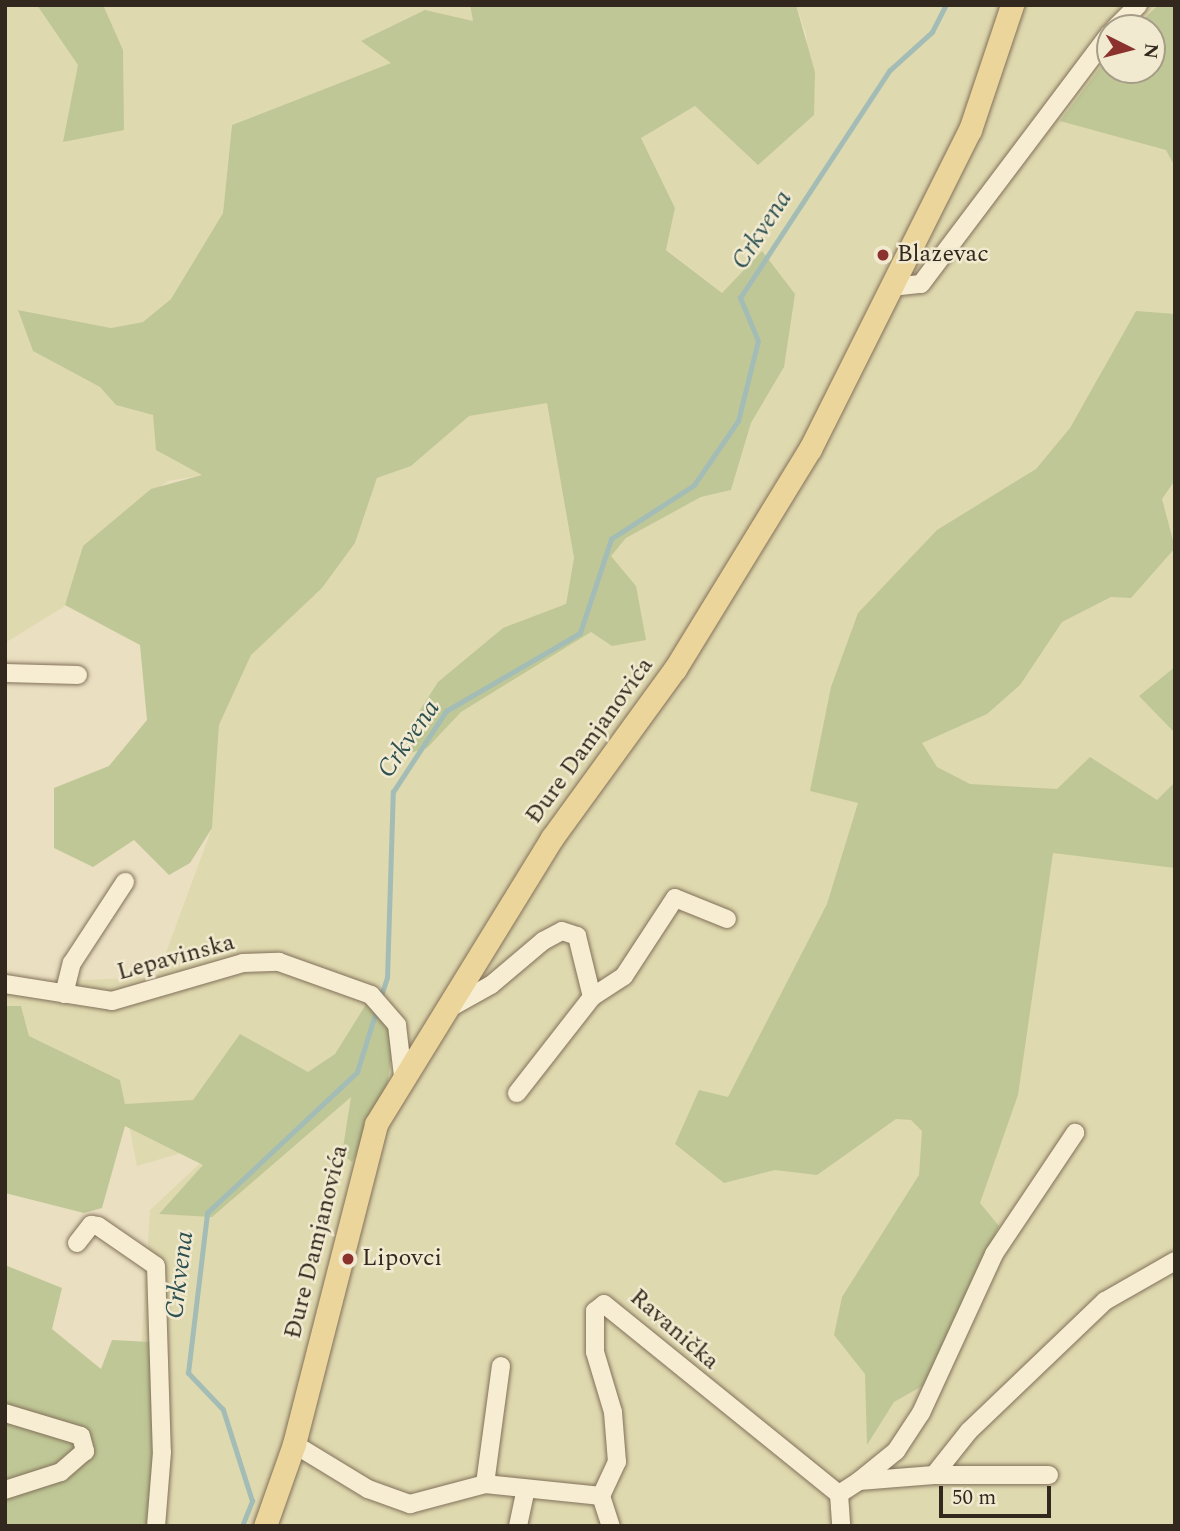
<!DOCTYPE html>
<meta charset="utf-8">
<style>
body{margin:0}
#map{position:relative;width:1180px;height:1531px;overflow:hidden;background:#eadfc1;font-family:Spectral,serif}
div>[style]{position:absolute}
.farmland>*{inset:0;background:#dfd9af}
.green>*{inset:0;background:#bfc796}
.stream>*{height:4.5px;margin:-2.25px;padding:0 2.25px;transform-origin:2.25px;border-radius:2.25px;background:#a3bdb6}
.roads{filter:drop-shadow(0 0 2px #82715a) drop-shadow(0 0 2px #82715a)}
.minor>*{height:18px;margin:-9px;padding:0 9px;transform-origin:9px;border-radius:9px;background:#f6edd3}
.major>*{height:23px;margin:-11.5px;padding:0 11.5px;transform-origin:11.5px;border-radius:11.5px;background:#ebd59a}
.dots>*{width:19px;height:19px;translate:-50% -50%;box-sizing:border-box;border:4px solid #f2ead0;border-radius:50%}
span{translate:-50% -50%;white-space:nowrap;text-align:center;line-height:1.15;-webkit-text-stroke:5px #f2ead0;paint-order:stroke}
.poi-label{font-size:24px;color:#33281d}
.left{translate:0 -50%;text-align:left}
.street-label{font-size:24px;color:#33281d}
.water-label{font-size:26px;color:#2d5151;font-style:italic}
.frame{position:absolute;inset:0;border:7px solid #33281d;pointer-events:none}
.north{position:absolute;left:1096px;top:14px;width:70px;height:70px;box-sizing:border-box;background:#f2ead0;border:2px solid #a69c88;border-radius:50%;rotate:96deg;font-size:19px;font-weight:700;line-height:28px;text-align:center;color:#33281d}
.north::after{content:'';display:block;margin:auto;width:24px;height:32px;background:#8c322e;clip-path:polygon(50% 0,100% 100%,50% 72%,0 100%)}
.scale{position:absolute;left:939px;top:1486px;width:112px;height:32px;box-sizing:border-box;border:4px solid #33281d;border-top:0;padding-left:9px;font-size:21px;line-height:24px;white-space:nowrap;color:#33281d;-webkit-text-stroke:5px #f2ead0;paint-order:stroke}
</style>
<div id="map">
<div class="farmland">
<i style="clip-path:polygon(5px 5px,470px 5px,473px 21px,362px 41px,392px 63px,232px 125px,223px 213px,171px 299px,143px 322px,111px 328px,19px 310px,33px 351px,100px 387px,116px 405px,153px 415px,203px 475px,168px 481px,83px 546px,65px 606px,5px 643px)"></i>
<i style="clip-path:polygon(evenodd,796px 5px,1175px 5px,1175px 1526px,130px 1526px,150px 1210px,225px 1140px,137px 1166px,120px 1080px,29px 1036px,21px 1006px,5px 1006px,5px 983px,157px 977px,212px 828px,219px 725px,251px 654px,322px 588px,355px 543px,377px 478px,411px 466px,469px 415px,547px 402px,574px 558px,566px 604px,636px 586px,610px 556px,626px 538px,701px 497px,731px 490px,751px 423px,784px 367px,722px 293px,666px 249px,675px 208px,641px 138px,695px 106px,758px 164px,814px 115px,806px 34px,796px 5px,1110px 28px,1152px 28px,1152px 70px,1110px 70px,1110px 28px)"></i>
</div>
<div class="green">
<i style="clip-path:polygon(37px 5px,103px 5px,123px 50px,124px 130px,63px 142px,78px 65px)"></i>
<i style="clip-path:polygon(470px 5px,796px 5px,815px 72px,814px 115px,758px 165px,695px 106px,641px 138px,675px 208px,666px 250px,722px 293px,762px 251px,795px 294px,784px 367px,751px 423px,731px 490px,701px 497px,626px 538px,611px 556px,636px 586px,646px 640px,612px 646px,591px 632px,461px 712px,427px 748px,410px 753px,401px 740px,438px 682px,503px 628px,566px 604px,574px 558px,547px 403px,469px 416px,411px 466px,377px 478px,355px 543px,322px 588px,251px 655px,219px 725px,212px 828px,190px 863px,169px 875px,134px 840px,93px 867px,54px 848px,54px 788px,109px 766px,147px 720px,140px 645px,65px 605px,83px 546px,151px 489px,202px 475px,156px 450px,153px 415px,116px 405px,100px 387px,33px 351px,18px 310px,111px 328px,143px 322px,171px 299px,223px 213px,232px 125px,391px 63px,361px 41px,425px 10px,473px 21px)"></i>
<i style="clip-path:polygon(1158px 5px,1175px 5px,1175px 167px,1166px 150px,1060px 121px,1110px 55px,1110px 70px,1152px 70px,1152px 28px,1135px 28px)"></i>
<i style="clip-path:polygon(1136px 311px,1175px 314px,1175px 480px,1162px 499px,1175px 548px,1131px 598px,1111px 597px,1062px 622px,1020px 685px,987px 714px,922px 743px,937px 767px,970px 784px,1057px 789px,1090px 757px,1157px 800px,1175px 782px,1175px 868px,1053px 853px,1018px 1095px,980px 1203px,999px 1226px,924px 1385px,894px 1402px,867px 1445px,865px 1374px,834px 1335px,842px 1297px,919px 1175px,922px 1131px,911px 1120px,896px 1119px,817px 1175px,775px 1170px,724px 1183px,675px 1144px,699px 1090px,728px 1097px,827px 904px,858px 803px,810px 791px,831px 687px,858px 613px,937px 530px,1036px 469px,1070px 428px)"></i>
<i style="clip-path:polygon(1175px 667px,1175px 733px,1139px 696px)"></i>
<i style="clip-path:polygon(370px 998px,395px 1033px,387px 1086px,352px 1162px,342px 1154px,351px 1097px,212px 1217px,159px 1214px,203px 1165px,125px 1126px,102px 1208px,84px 1213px,5px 1193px,5px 1006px,21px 1006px,29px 1036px,120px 1080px,125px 1104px,193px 1100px,240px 1034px,308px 1072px,335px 1054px)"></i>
<i style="clip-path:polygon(5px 1265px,62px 1288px,52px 1329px,101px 1369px,112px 1340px,151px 1342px,157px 1471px,148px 1526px,5px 1526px)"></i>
</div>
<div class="stream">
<i style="left:380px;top:999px;width:22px;rotate:-72deg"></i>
<i style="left:387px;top:978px;width:186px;rotate:-88.2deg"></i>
<i style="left:393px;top:792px;width:97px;rotate:-56.8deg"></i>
<i style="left:446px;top:711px;width:155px;rotate:-30.2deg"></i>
<i style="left:580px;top:633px;width:99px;rotate:-71.7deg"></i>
<i style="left:611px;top:539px;width:99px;rotate:-33deg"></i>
<i style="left:694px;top:485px;width:78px;rotate:-55.5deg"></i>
<i style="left:738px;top:421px;width:82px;rotate:-76deg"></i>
<i style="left:758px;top:341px;width:47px;rotate:-112.7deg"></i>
<i style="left:740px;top:298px;width:272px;rotate:-56.7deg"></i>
<i style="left:889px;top:71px;width:58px;rotate:-42.2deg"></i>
<i style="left:932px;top:32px;width:30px;rotate:-63deg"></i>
<i style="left:242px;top:1526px;width:27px;rotate:-68deg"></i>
<i style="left:252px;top:1501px;width:96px;rotate:-107.7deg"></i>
<i style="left:223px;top:1410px;width:51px;rotate:-133.4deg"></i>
<i style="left:188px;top:1373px;width:161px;rotate:-83.2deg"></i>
<i style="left:207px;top:1213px;width:206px;rotate:-43.2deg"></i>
<i style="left:357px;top:1072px;width:67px;rotate:-72.6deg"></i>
</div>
<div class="roads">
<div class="minor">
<i style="left:1115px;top:28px;width:33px;rotate:-45deg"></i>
<i style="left:891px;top:287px;width:30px;rotate:-6deg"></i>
<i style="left:921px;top:284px;width:314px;rotate:-53deg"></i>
<i style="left:5px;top:673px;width:73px;rotate:1.6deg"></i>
<i style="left:5px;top:984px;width:108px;rotate:9deg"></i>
<i style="left:112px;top:1001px;width:136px;rotate:-16.2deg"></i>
<i style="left:243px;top:963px;width:36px;rotate:-2deg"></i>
<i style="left:279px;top:962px;width:98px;rotate:19.7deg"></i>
<i style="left:371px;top:995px;width:40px;rotate:49deg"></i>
<i style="left:397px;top:1025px;width:51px;rotate:83.3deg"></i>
<i style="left:64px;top:994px;width:32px;rotate:-76deg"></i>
<i style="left:72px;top:963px;width:97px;rotate:-56.8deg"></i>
<i style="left:592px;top:997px;width:38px;rotate:-33deg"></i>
<i style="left:624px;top:976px;width:93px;rotate:-56.8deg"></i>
<i style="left:675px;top:898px;width:56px;rotate:22deg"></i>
<i style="left:453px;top:1006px;width:43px;rotate:-28.9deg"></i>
<i style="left:491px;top:985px;width:68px;rotate:-40.2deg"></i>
<i style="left:543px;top:941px;width:21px;rotate:-28deg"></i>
<i style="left:562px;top:931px;width:16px;rotate:18deg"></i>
<i style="left:577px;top:936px;width:63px;rotate:76.2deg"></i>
<i style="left:592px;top:997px;width:122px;rotate:128deg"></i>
<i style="left:77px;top:1243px;width:23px;rotate:-52deg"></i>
<i style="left:91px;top:1225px;width:7px;rotate:8deg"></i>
<i style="left:98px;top:1226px;width:70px;rotate:34.6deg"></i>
<i style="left:156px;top:1266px;width:186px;rotate:88.2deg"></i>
<i style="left:162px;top:1452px;width:74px;rotate:94.6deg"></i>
<i style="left:5px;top:1413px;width:79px;rotate:16.8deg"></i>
<i style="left:81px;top:1436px;width:16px;rotate:75deg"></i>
<i style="left:85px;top:1451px;width:32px;rotate:139deg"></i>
<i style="left:61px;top:1472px;width:59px;rotate:162.2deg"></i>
<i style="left:294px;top:1444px;width:87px;rotate:31.3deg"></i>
<i style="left:368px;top:1489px;width:45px;rotate:19.7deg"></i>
<i style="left:410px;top:1504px;width:78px;rotate:-14.9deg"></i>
<i style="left:485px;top:1484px;width:117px;rotate:5.9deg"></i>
<i style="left:601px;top:1496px;width:38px;rotate:-65deg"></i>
<i style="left:617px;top:1462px;width:50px;rotate:-94.6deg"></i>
<i style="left:613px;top:1412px;width:63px;rotate:-106.7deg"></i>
<i style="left:595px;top:1352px;width:41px;rotate:-90deg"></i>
<i style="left:595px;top:1311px;width:11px;rotate:-38deg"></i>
<i style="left:604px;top:1304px;width:302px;rotate:39deg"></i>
<i style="left:839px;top:1494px;width:24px;rotate:-33deg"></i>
<i style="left:859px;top:1481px;width:75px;rotate:-4.6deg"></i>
<i style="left:934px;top:1475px;width:56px;rotate:-51.5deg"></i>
<i style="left:969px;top:1431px;width:188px;rotate:-43.7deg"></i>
<i style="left:1105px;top:1301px;width:81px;rotate:-29.7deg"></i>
<i style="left:934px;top:1475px;width:115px"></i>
<i style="left:859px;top:1481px;width:48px;rotate:-39deg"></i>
<i style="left:896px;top:1451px;width:45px;rotate:-56.7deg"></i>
<i style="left:921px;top:1413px;width:175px;rotate:-65.3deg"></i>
<i style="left:994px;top:1254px;width:146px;rotate:-56.2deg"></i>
<i style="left:485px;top:1484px;width:119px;rotate:-82.3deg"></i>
<i style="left:839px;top:1494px;width:32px;rotate:86deg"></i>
<i style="left:601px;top:1496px;width:32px;rotate:72deg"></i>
<i style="left:518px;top:1526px;width:38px;rotate:-78deg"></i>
</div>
<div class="major">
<i style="left:265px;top:1526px;width:87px;rotate:-70.5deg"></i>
<i style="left:294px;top:1444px;width:330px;rotate:-75.6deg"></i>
<i style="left:376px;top:1124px;width:336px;rotate:-58.4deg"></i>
<i style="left:552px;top:838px;width:209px;rotate:-54deg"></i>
<i style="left:675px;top:669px;width:258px;rotate:-58.5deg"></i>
<i style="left:810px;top:449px;width:357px;rotate:-63.4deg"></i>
<i style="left:970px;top:130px;width:132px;rotate:-71.4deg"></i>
</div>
</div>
<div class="dots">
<i style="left:883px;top:255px;background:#8c322e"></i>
<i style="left:348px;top:1259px;background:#8c322e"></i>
</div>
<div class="poi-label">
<span class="left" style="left:897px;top:255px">Blazevac</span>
<span class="left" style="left:362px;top:1259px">Lipovci</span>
</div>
<div class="street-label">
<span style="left:590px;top:741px;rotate:-54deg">Đure Damjanovića</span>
<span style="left:176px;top:958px;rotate:-15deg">Lepavinska</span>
<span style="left:317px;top:1242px;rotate:-76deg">Đure Damjanovića</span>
<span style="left:674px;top:1330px;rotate:41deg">Ravanička</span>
</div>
<div class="water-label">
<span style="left:762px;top:230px;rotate:-57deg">Crkvena</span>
<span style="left:409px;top:739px;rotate:-55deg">Crkvena</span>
<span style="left:180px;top:1275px;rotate:-83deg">Crkvena</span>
</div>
<div class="frame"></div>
<div class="north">N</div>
<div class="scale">50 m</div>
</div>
